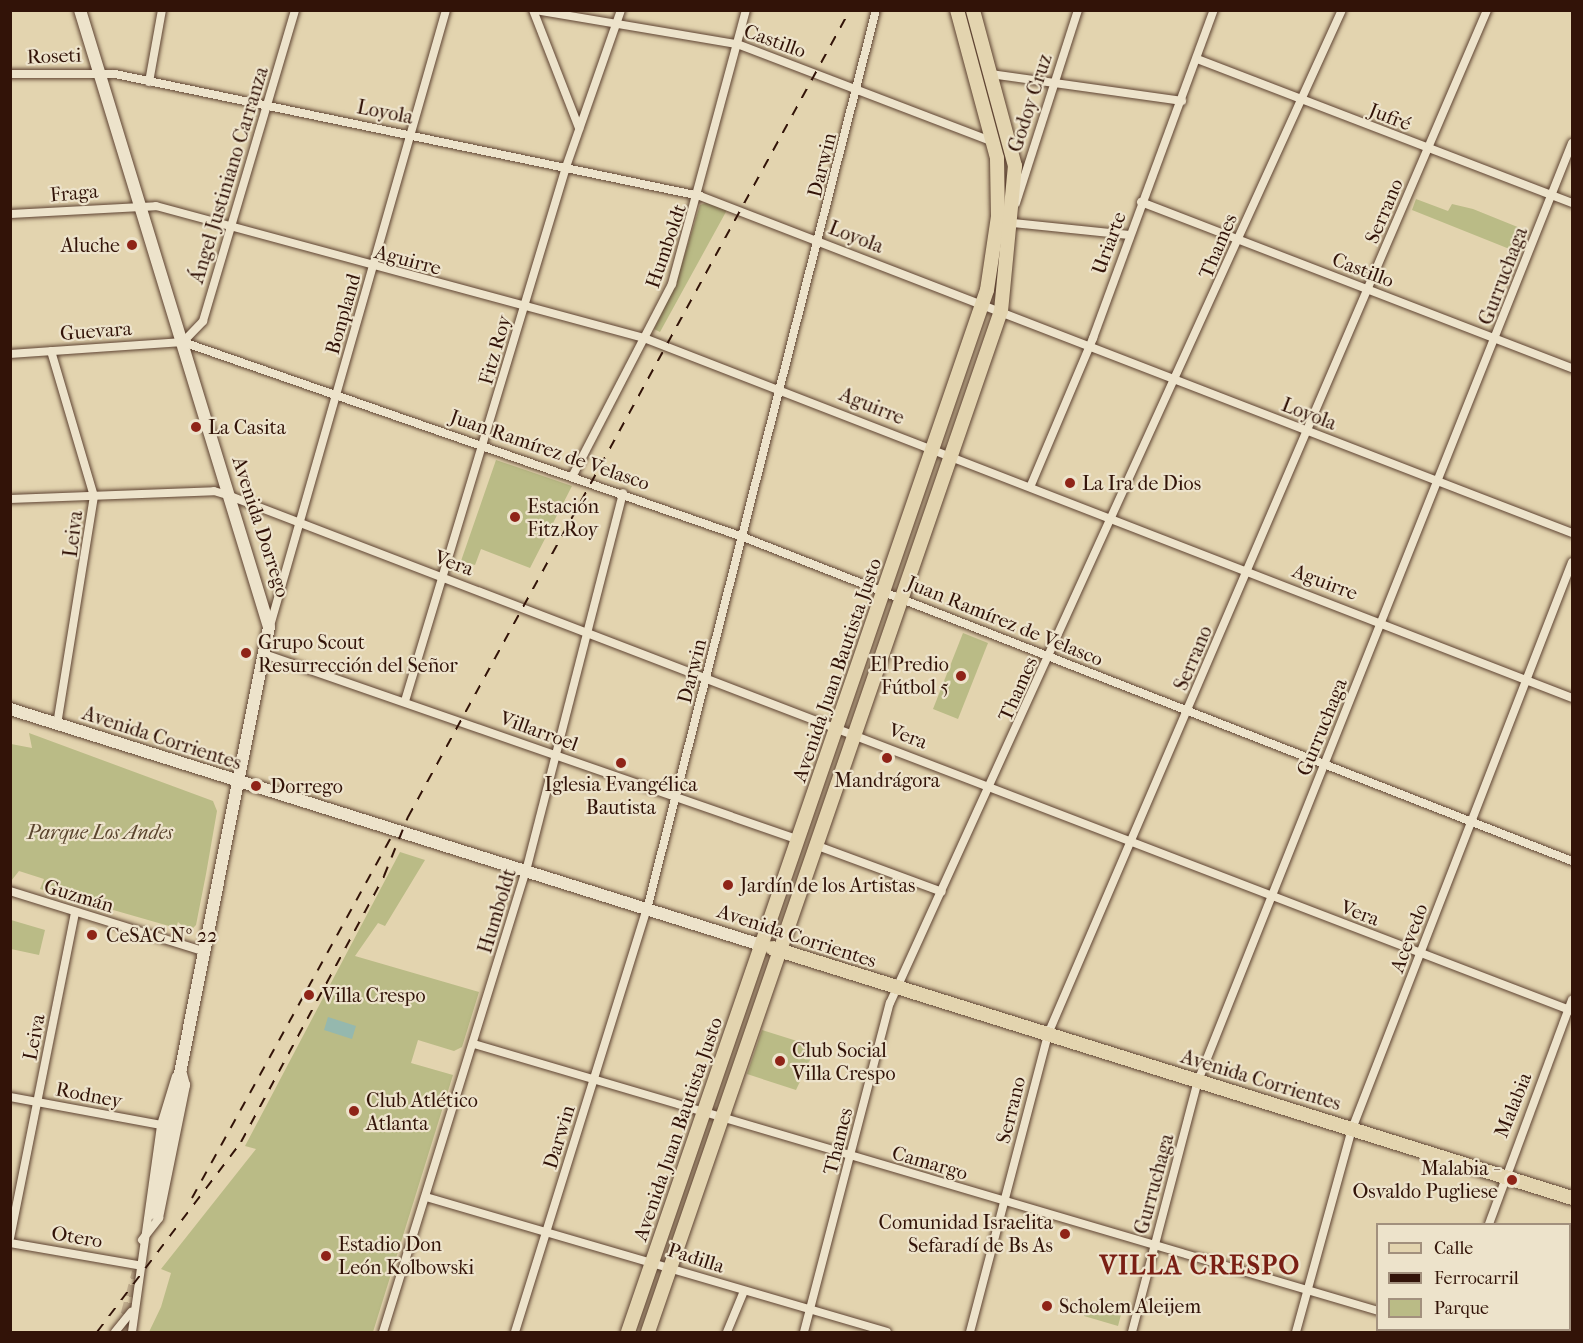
<!DOCTYPE html>
<meta charset="utf-8">
<style>
body{margin:0}
#map{position:relative;width:1583px;height:1343px;overflow:hidden;background:#e3d4af;font-family:"IM FELL French Canon",serif}
div>[style]{position:absolute}
.green>*{inset:0;background:#babb86}
.water>*{inset:0;background:#95b8ae}
.secondary-tunnel>*{height:12px;margin-top:-6px;transform-origin:0;background:repeating-linear-gradient(90deg,#c0ad8e 0 12px,transparent 0 18px)}
.roads{filter:drop-shadow(0 0 2px #5e4332) drop-shadow(0 0 2px #5e4332)}
.street>*{height:8px;margin:-4px;padding:0 4px;transform-origin:4px;border-radius:4px;background:#ede3cb}
.secondary>*{height:12px;margin:-6px;padding:0 6px;transform-origin:6px;border-radius:6px;background:#ede3cb}
.primary>*{height:14px;margin:-7px;padding:0 7px;transform-origin:7px;border-radius:7px;background:#e3d4af}
.rail>*{height:2px;margin-top:-1px;transform-origin:0;background:repeating-linear-gradient(90deg,#321308 0 10px,transparent 0 20px)}
.dots>*{width:16px;height:16px;translate:-50% -50%;box-sizing:border-box;border:3px solid #ede3cb;border-radius:50%}
span{translate:-50% -50%;white-space:nowrap;text-align:center;line-height:1.15;-webkit-text-stroke:4.5px #ede3cb;paint-order:stroke}
.street-label{font-size:20px;color:#321308}
.poi-label{font-size:20px;color:#321308}
.right{translate:-100% -50%;text-align:right}
.left{translate:0 -50%;text-align:left}
.park-label{font-size:20px;color:#5b452e;font-style:italic}
.district-label{font-size:26px;color:#7a1f14;font-weight:700;letter-spacing:1.5px}
.frame{position:absolute;inset:0;border:12px solid #321308;pointer-events:none}
.legend{position:absolute;left:1376px;top:1223px;width:195px;height:108px;box-sizing:border-box;background:#ede3cb;border:2px solid #a2907d;margin:0;padding:8px 10px;list-style:none;font-size:18px;color:#321308}
.legend li{display:flex;align-items:center;gap:12px;height:30px}
.legend b{width:30px;border:2px solid #a2907d}
</style>
<div id="map">
<div class="green">
<i style="clip-path:polygon(1416px 199px,1448px 211px,1452px 204px,1473px 209px,1525px 230px,1517px 252px,1412px 210px)"></i>
<i style="clip-path:polygon(706px 203px,727px 210px,660px 332px,654px 329px,675px 286px,700px 205px)"></i>
<i style="clip-path:polygon(496px 460px,572px 486px,530px 568px,481px 549px,475px 565px,461px 561px)"></i>
<i style="clip-path:polygon(963px 633px,988px 643px,958px 719px,933px 709px)"></i>
<i style="clip-path:polygon(29px 733px,213px 801px,217px 811px,206px 874px,196px 925px,189px 932px,178px 922px,176px 928px,40px 889px,44px 879px,19px 871px,11px 881px,11px 744px,32px 748px)"></i>
<i style="clip-path:polygon(400px 852px,425px 860px,385px 926px,378px 923px,355px 956px,479px 992px,462px 1047px,454px 1051px,418px 1040px,411px 1063px,453px 1075px,373px 1332px,140px 1332px,149px 1332px,161px 1307px,171px 1273px,161px 1269px,256px 1149px,245px 1146px)"></i>
<i style="clip-path:polygon(11px 920px,45px 930px,39px 955px,11px 949px)"></i>
<i style="clip-path:polygon(762px 1030px,816px 1047px,796px 1090px,747px 1074px)"></i>
<i style="clip-path:polygon(1087px 1302px,1122px 1311px,1118px 1326px,1084px 1316px)"></i>
</div>
<div class="water">
<i style="clip-path:polygon(328px 1017px,356px 1026px,352px 1039px,324px 1030px)"></i>
</div>
<div class="secondary-tunnel">
<i style="left:122px;top:1332px;width:62px;rotate:-75.1deg"></i>
</div>
<div class="roads">
<div class="street">
<i style="left:533px;top:10px;width:127px;rotate:68.7deg"></i>
<i style="left:535px;top:10px;width:205px;rotate:9.6deg"></i>
<i style="left:737px;top:44px;width:274px;rotate:20.9deg"></i>
<i style="left:1197px;top:59px;width:402px;rotate:21deg"></i>
<i style="left:10px;top:74px;width:105px"></i>
<i style="left:115px;top:74px;width:598px;rotate:11.78deg"></i>
<i style="left:700px;top:196px;width:935px;rotate:21.13deg"></i>
<i style="left:991px;top:74px;width:193px;rotate:8deg"></i>
<i style="left:149px;top:82px;width:73px;rotate:-79.8deg"></i>
<i style="left:1141px;top:202px;width:462px;rotate:21.1deg"></i>
<i style="left:1016px;top:203px;width:203px;rotate:-72.2deg"></i>
<i style="left:10px;top:214px;width:146px;rotate:-3.1deg"></i>
<i style="left:156px;top:206px;width:506px;rotate:15.14deg"></i>
<i style="left:644px;top:338px;width:995px;rotate:21.2deg"></i>
<i style="left:1013px;top:223px;width:117px;rotate:5.9deg"></i>
<i style="left:183px;top:342px;width:29px;rotate:-46deg"></i>
<i style="left:203px;top:321px;width:324px;rotate:-73.5deg"></i>
<i style="left:51px;top:351px;width:151px;rotate:73.5deg"></i>
<i style="left:94px;top:496px;width:231px;rotate:99.2deg"></i>
<i style="left:10px;top:354px;width:173px;rotate:-4deg"></i>
<i style="left:183px;top:342px;width:593px;rotate:19.2deg"></i>
<i style="left:743px;top:537px;width:890px;rotate:21.35deg"></i>
<i style="left:573px;top:475px;width:215px;rotate:-62.6deg"></i>
<i style="left:672px;top:284px;width:284px;rotate:-74.9deg"></i>
<i style="left:1031px;top:485px;width:160px;rotate:-67.1deg"></i>
<i style="left:1093px;top:338px;width:350px;rotate:-69.8deg"></i>
<i style="left:10px;top:499px;width:204px;rotate:-2.2deg"></i>
<i style="left:214px;top:491px;width:17px;rotate:17deg"></i>
<i style="left:230px;top:496px;width:1437px;rotate:20.99deg"></i>
<i style="left:270px;top:626px;width:641px;rotate:-74.05deg"></i>
<i style="left:267px;top:655px;width:563px;rotate:19.17deg"></i>
<i style="left:405px;top:701px;width:558px;rotate:-73.22deg"></i>
<i style="left:566px;top:167px;width:166px;rotate:-70.7deg"></i>
<i style="left:815px;top:845px;width:135px;rotate:20.3deg"></i>
<i style="left:10px;top:891px;width:205px;rotate:17.3deg"></i>
<i style="left:474px;top:1044px;width:943px;rotate:16.45deg"></i>
<i style="left:10px;top:1097px;width:154px;rotate:10.5deg"></i>
<i style="left:426px;top:1197px;width:480px;rotate:16.3deg"></i>
<i style="left:1489px;top:1224px;width:239px;rotate:-69.7deg"></i>
<i style="left:10px;top:1238px;width:332px;rotate:-78.7deg"></i>
<i style="left:142px;top:1240px;width:28px;rotate:-52deg"></i>
<i style="left:159px;top:1218px;width:136px;rotate:-78.5deg"></i>
<i style="left:186px;top:1085px;width:16px;rotate:-105deg"></i>
<i style="left:10px;top:1243px;width:129px;rotate:9.8deg"></i>
<i style="left:1437px;top:1330px;width:9px;rotate:13deg"></i>
<i style="left:115px;top:1332px;width:26px;rotate:-51deg"></i>
<i style="left:132px;top:1332px;width:209px;rotate:-82deg"></i>
<i style="left:161px;top:1125px;width:51px;rotate:-73deg"></i>
<i style="left:383px;top:1332px;width:483px;rotate:-72.8deg"></i>
<i style="left:526px;top:871px;width:390px;rotate:-75.6deg"></i>
<i style="left:515px;top:1332px;width:443px;rotate:-72.7deg"></i>
<i style="left:647px;top:909px;width:928px;rotate:-75.71deg"></i>
<i style="left:727px;top:1332px;width:44px;rotate:-67.5deg"></i>
<i style="left:804px;top:1332px;width:340px;rotate:-75.4deg"></i>
<i style="left:890px;top:1003px;width:1091px;rotate:-65.53deg"></i>
<i style="left:970px;top:1332px;width:308px;rotate:-75.3deg"></i>
<i style="left:1048px;top:1034px;width:1114px;rotate:-66.79deg"></i>
<i style="left:1132px;top:1332px;width:260px;rotate:-75.3deg"></i>
<i style="left:1198px;top:1081px;width:1010px;rotate:-68.26deg"></i>
<i style="left:1296px;top:1332px;width:211px;rotate:-74.6deg"></i>
<i style="left:1352px;top:1129px;width:608px;rotate:-68.79deg"></i>
<i style="left:1459px;top:1332px;width:2px;rotate:-63deg"></i>
</div>
<div class="secondary">
<i style="left:80px;top:10px;width:645px;rotate:72.97deg"></i>
<i style="left:269px;top:627px;width:598px;rotate:101.29deg"></i>
<i style="left:10px;top:709px;width:787px;rotate:17.45deg"></i>
</div>
<div class="primary">
<i style="left:772px;top:948px;width:838px;rotate:17.35deg"></i>
<i style="left:628px;top:1332px;width:1102px;rotate:-70.99deg"></i>
<i style="left:987px;top:290px;width:75px;rotate:-81.5deg"></i>
<i style="left:998px;top:216px;width:58px;rotate:-91deg"></i>
<i style="left:997px;top:158px;width:153px;rotate:-105.1deg"></i>
<i style="left:648px;top:1332px;width:1080px;rotate:-70.93deg"></i>
<i style="left:1001px;top:311px;width:146px;rotate:-84.5deg"></i>
<i style="left:1015px;top:166px;width:162px;rotate:-105.1deg"></i>
</div>
</div>
<div class="rail">
<i style="left:192px;top:1198px;width:420px;rotate:-61.1deg"></i>
<i style="left:97px;top:1332px;width:238px;rotate:-52.8deg"></i>
<i style="left:241px;top:1142px;width:302px;rotate:-61.7deg"></i>
<i style="left:384px;top:876px;width:64px;rotate:-67.9deg"></i>
<i style="left:408px;top:817px;width:920px;rotate:-61.29deg"></i>
</div>
<div class="dots">
<i style="left:132px;top:245px;background:#8f2418"></i>
<i style="left:196px;top:427px;background:#8f2418"></i>
<i style="left:1070px;top:483px;background:#8f2418"></i>
<i style="left:515px;top:517px;background:#8f2418"></i>
<i style="left:246px;top:653px;background:#8f2418"></i>
<i style="left:961px;top:676px;background:#8f2418"></i>
<i style="left:887px;top:758px;background:#8f2418"></i>
<i style="left:621px;top:763px;background:#8f2418"></i>
<i style="left:256px;top:786px;background:#8f2418"></i>
<i style="left:728px;top:885px;background:#8f2418"></i>
<i style="left:92px;top:935px;background:#8f2418"></i>
<i style="left:309px;top:995px;background:#8f2418"></i>
<i style="left:780px;top:1061px;background:#8f2418"></i>
<i style="left:354px;top:1111px;background:#8f2418"></i>
<i style="left:1512px;top:1180px;background:#8f2418"></i>
<i style="left:1065px;top:1234px;background:#8f2418"></i>
<i style="left:326px;top:1256px;background:#8f2418"></i>
<i style="left:1047px;top:1306px;background:#8f2418"></i>
</div>
<div class="street-label">
<span style="left:775px;top:41px;rotate:20deg">Castillo</span>
<span style="left:54px;top:56px;rotate:-2deg">Roseti</span>
<span style="left:1030px;top:103px;rotate:-72deg">Godoy Cruz</span>
<span style="left:385px;top:112px;rotate:11deg">Loyola</span>
<span style="left:1390px;top:117px;rotate:21deg">Jufré</span>
<span style="left:822px;top:165px;rotate:-76deg">Darwin</span>
<span style="left:229px;top:175px;rotate:-73deg">Ángel Justiniano Carranza</span>
<span style="left:74px;top:193px;rotate:-5deg">Fraga</span>
<span style="left:1384px;top:211px;rotate:-67deg">Serrano</span>
<span style="left:856px;top:237px;rotate:21deg">Loyola</span>
<span style="left:1109px;top:243px;rotate:-70deg">Uriarte</span>
<span style="left:666px;top:246px;rotate:-71deg">Humboldt</span>
<span style="left:1218px;top:246px;rotate:-67deg">Thames</span>
<span style="left:408px;top:260px;rotate:15deg">Aguirre</span>
<span style="left:1363px;top:270px;rotate:21deg">Castillo</span>
<span style="left:1503px;top:276px;rotate:-69deg">Gurruchaga</span>
<span style="left:343px;top:314px;rotate:-74deg">Bonpland</span>
<span style="left:96px;top:331px;rotate:-4deg">Guevara</span>
<span style="left:495px;top:350px;rotate:-74deg">Fitz Roy</span>
<span style="left:872px;top:406px;rotate:22deg">Aguirre</span>
<span style="left:1309px;top:414px;rotate:21deg">Loyola</span>
<span style="left:550px;top:450px;rotate:19deg">Juan Ramírez de Velasco</span>
<span style="left:261px;top:527px;rotate:72deg">Avenida Dorrego</span>
<span style="left:73px;top:534px;rotate:-83deg">Leiva</span>
<span style="left:454px;top:563px;rotate:20deg">Vera</span>
<span style="left:1325px;top:582px;rotate:21deg">Aguirre</span>
<span style="left:1005px;top:621px;rotate:22deg">Juan Ramírez de Velasco</span>
<span style="left:1193px;top:658px;rotate:-67deg">Serrano</span>
<span style="left:837px;top:670px;rotate:-71deg">Avenida Juan Bautista Justo</span>
<span style="left:692px;top:671px;rotate:-76deg">Darwin</span>
<span style="left:1018px;top:689px;rotate:-66deg">Thames</span>
<span style="left:1322px;top:727px;rotate:-68deg">Gurruchaga</span>
<span style="left:539px;top:731px;rotate:20deg">Villarroel</span>
<span style="left:908px;top:736px;rotate:21deg">Vera</span>
<span style="left:162px;top:738px;rotate:18deg">Avenida Corrientes</span>
<span style="left:79px;top:896px;rotate:17deg">Guzmán</span>
<span style="left:497px;top:911px;rotate:-73deg">Humboldt</span>
<span style="left:1360px;top:913px;rotate:21deg">Vera</span>
<span style="left:797px;top:936px;rotate:18deg">Avenida Corrientes</span>
<span style="left:1409px;top:938px;rotate:-69deg">Acevedo</span>
<span style="left:34px;top:1037px;rotate:-79deg">Leiva</span>
<span style="left:1261px;top:1080px;rotate:17deg">Avenida Corrientes</span>
<span style="left:89px;top:1095px;rotate:11deg">Rodney</span>
<span style="left:1513px;top:1105px;rotate:-68deg">Malabia</span>
<span style="left:1011px;top:1110px;rotate:-76deg">Serrano</span>
<span style="left:678px;top:1129px;rotate:-71deg">Avenida Juan Bautista Justo</span>
<span style="left:559px;top:1137px;rotate:-73deg">Darwin</span>
<span style="left:838px;top:1141px;rotate:-76deg">Thames</span>
<span style="left:930px;top:1163px;rotate:16deg">Camargo</span>
<span style="left:1154px;top:1184px;rotate:-75deg">Gurruchaga</span>
<span style="left:77px;top:1237px;rotate:10deg">Otero</span>
<span style="left:696px;top:1258px;rotate:18deg">Padilla</span>
</div>
<div class="poi-label">
<span class="right" style="left:120px;top:245px">Aluche</span>
<span class="left" style="left:208px;top:427px">La Casita</span>
<span class="left" style="left:1082px;top:483px">La Ira de Dios</span>
<span class="left" style="left:527px;top:518px">Estación<br>Fitz Roy</span>
<span class="left" style="left:258px;top:654px">Grupo Scout<br>Resurrección del Señor</span>
<span class="right" style="left:949px;top:676px">El Predio<br>Fútbol 5</span>
<span style="left:887px;top:780px">Mandrágora</span>
<span style="left:621px;top:796px">Iglesia Evangélica<br>Bautista</span>
<span class="left" style="left:270px;top:786px">Dorrego</span>
<span class="left" style="left:740px;top:885px">Jardín de los Artistas</span>
<span class="left" style="left:106px;top:935px">CeSAC Nº 22</span>
<span class="left" style="left:322px;top:995px">Villa Crespo</span>
<span class="left" style="left:792px;top:1062px">Club Social<br>Villa Crespo</span>
<span class="left" style="left:366px;top:1112px">Club Atlético<br>Atlanta</span>
<span class="right" style="left:1498px;top:1180px">Malabia -<br>Osvaldo Pugliese</span>
<span class="right" style="left:1053px;top:1234px">Comunidad Israelita<br>Sefaradí de Bs As</span>
<span class="left" style="left:338px;top:1256px">Estadio Don<br>León Kolbowski</span>
<span class="left" style="left:1059px;top:1306px">Scholem Aleijem</span>
</div>
<div class="park-label">
<span style="left:100px;top:832px">Parque Los Andes</span>
</div>
<div class="district-label">
<span style="left:1200px;top:1266px">VILLA CRESPO</span>
</div>
<div class="frame"></div>
<ul class="legend">
<li><b style="height:8px;background:#e3d4af"></b>Calle</li>
<li><b style="height:8px;background:#321308"></b>Ferrocarril</li>
<li><b style="height:16px;background:#babb86"></b>Parque</li>
</ul>
</div>
